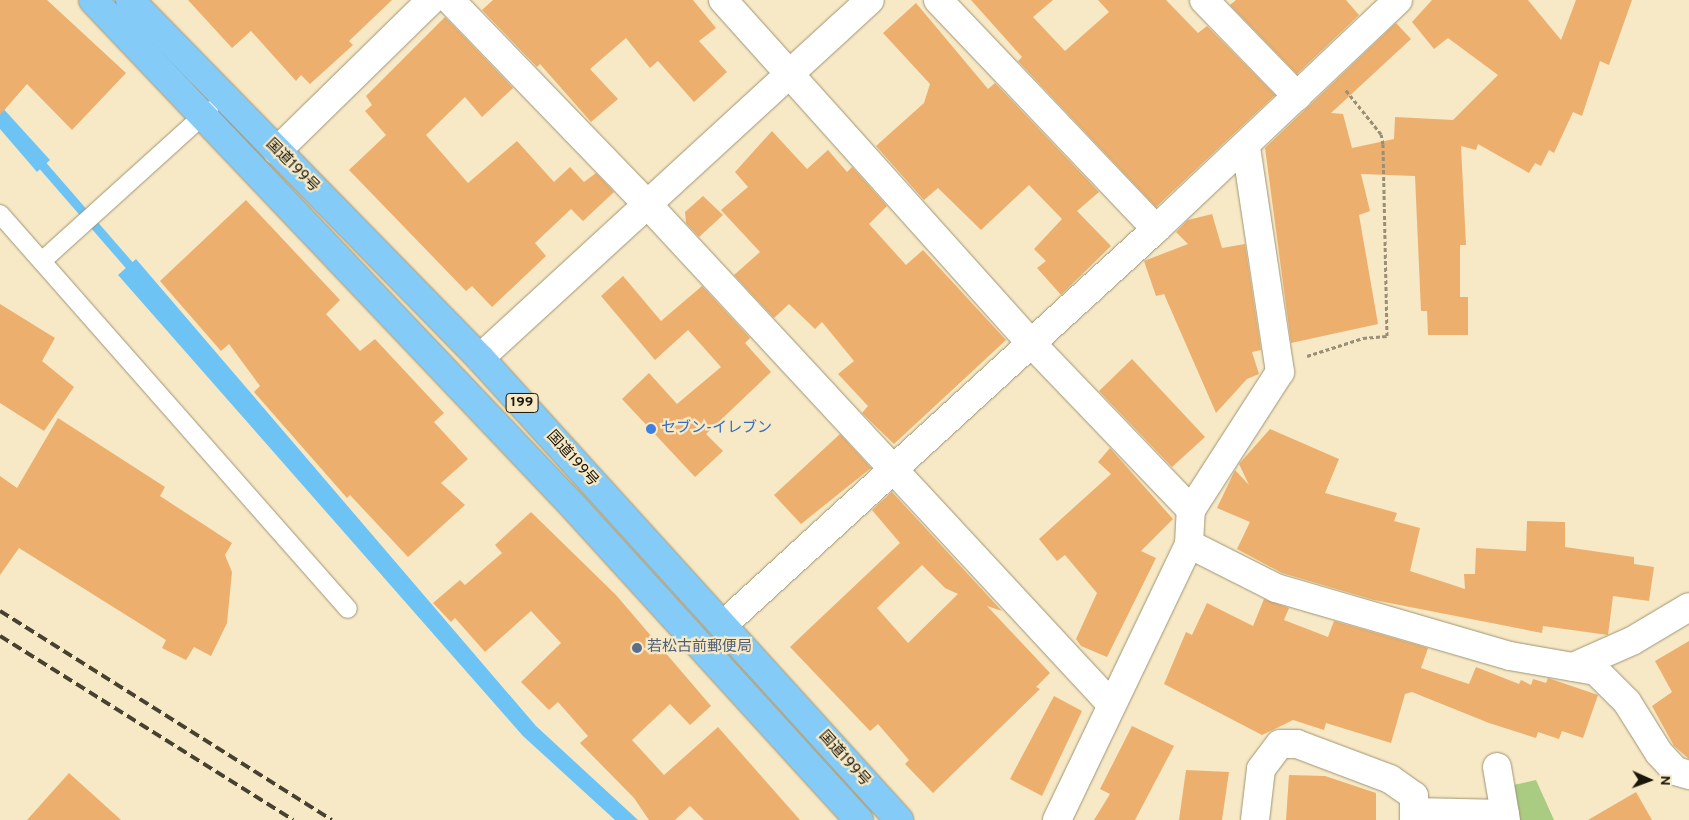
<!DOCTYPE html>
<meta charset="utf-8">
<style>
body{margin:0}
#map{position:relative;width:1689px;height:820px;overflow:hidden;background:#f7e9c6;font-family:Overpass,"Noto Sans JP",sans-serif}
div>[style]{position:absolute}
.green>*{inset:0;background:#a9cc82}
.water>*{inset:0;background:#6ec3f5}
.stream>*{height:9px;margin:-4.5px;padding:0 4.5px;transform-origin:4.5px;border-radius:4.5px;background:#6ec3f5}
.building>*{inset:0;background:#ecaf6e}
.path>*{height:3px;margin-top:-1.5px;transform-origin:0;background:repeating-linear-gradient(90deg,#998f76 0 4px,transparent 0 6.5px)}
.roads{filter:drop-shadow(0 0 1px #a09473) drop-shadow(0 0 1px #a09473)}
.lane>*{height:18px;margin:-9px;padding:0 9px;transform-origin:9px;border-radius:9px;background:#fff}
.street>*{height:28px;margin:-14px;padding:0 14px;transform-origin:14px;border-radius:14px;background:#fff}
.highway>*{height:28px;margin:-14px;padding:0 14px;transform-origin:14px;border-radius:14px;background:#84cbf8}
.rail>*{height:4px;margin-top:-2px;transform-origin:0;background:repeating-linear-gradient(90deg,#474130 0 10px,transparent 0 15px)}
.dots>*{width:14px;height:14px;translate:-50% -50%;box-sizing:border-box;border:2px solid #f7e9c6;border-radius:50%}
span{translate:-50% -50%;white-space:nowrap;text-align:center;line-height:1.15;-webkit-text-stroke:4.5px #f7e9c6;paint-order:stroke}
.shield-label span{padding:1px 4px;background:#f7e9c6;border:1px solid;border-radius:4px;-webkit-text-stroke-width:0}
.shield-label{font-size:14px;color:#1a1609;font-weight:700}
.street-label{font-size:15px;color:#1a1609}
.shop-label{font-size:15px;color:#366cbe}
.left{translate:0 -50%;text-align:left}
.service-label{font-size:15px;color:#4e5e75}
.north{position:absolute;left:1624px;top:755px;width:50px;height:50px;-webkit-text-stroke:4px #f7e9c6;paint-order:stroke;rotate:92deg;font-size:14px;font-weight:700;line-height:20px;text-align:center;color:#1a1609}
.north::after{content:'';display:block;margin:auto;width:18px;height:22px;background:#1a1609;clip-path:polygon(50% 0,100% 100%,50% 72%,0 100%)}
</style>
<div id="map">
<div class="green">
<i style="clip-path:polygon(1536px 780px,1554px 820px,1514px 820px,1509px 786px)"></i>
</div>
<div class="water">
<i style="clip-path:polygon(0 105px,50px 160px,37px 172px,0 129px)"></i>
<i style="clip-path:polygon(136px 259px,536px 726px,638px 820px,615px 820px,523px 736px,118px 275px)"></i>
</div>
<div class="stream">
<i style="left:36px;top:158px;width:154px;rotate:49deg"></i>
</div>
<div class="building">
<i style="clip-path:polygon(0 0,47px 0,126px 73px,72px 130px,27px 84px,0 115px)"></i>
<i style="clip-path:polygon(188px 0,392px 0,349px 41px,353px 45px,310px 84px,301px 75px,296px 81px,251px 31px,232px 48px)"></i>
<i style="clip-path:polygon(493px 0,693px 0,716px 28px,699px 41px,727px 72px,694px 102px,658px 61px,650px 68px,626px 38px,590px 69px,618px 99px,591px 122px,540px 64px,537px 67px,482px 10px)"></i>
<i style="clip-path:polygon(971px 0,1053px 0,1033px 17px,1065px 51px,1109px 12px,1098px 0,1166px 0,1198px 33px,1207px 26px,1275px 95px,1156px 207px,1018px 61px,1022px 57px)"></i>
<i style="clip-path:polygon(1236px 0,1346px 0,1359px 15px,1297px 74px,1230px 5px)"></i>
<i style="clip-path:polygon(1432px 0,1528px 0,1561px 40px,1576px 0,1632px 0,1609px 65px,1600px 61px,1582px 116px,1573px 112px,1554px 153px,1549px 150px,1541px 166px,1535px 163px,1529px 173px,1478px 144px,1476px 150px,1461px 146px,1466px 245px,1460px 245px,1460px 297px,1468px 297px,1468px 335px,1428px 335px,1427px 311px,1421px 311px,1415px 176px,1361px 174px,1370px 211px,1359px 215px,1378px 324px,1291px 343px,1265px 148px,1396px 23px,1411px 39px,1331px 113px,1343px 114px,1352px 148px,1394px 139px,1395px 117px,1453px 120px,1498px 75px,1448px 38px,1434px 49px,1412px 22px)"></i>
<i style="clip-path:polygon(916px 3px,988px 89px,995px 83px,1099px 192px,1077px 211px,1111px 246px,1061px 295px,1037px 268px,1046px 261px,1034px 249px,1062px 219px,1029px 185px,981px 230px,938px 188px,924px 200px,876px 146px,924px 103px,930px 84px,883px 33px)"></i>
<i style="clip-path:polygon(445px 17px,513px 88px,482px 117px,465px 97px,426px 135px,468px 183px,517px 141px,554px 182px,570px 167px,584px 182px,596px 173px,614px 192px,583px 221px,571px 209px,535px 243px,546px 256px,492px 307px,472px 286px,466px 291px,349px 170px,386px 135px,365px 111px,372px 105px,366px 96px)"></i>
<i style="clip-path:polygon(772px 131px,807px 169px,828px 150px,847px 172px,852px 167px,887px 206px,869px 224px,906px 265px,923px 250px,1006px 340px,894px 444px,862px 413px,868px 406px,838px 374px,854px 361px,822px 322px,815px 329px,789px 304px,774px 318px,734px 275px,760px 252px,721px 210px,748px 187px,735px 172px)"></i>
<i style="clip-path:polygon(703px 196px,723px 215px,699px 237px,686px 223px,685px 212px)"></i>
<i style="clip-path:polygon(246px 200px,340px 300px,326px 314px,360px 351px,375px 339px,444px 413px,434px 422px,468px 459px,441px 483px,465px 505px,408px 557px,350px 495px,347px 498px,254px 392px,260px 386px,229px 344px,221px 351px,160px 281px)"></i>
<i style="clip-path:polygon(1212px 214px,1222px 248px,1245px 244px,1261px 350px,1252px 352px,1259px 374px,1247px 379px,1216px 413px,1164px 294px,1156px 296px,1144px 261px,1188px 244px,1176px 232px,1188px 220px)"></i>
<i style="clip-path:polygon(623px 276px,661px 321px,702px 286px,750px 338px,745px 343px,771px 372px,706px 434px,723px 451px,695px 477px,622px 399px,649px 373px,677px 404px,721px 367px,688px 330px,655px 360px,601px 296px)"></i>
<i style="clip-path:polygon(0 304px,55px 338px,42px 361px,74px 387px,44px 431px,0 403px)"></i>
<i style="clip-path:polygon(1132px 359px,1205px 437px,1172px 467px,1099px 391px)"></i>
<i style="clip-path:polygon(58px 418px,165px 487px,160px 496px,232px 543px,225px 555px,232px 572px,227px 623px,211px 656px,194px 647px,186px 660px,162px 648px,166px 640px,19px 548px,0 575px,0 476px,17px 488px)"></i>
<i style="clip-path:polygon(1270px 429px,1339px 459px,1325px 493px,1397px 513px,1394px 521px,1420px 528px,1410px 571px,1465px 589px,1464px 574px,1475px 574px,1476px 548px,1526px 551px,1527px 521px,1565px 522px,1565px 547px,1634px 557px,1634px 564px,1654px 567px,1649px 601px,1613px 596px,1608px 635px,1543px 626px,1542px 633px,1374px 600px,1282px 573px,1237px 549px,1250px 522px,1217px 508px,1235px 470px,1249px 485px,1239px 464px)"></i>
<i style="clip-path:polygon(840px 434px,871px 468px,801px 524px,774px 495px)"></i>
<i style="clip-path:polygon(1110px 448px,1173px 519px,1141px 551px,1156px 558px,1107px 657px,1081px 646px,1076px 639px,1097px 593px,1065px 555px,1057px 561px,1039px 539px,1111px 474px,1098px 462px)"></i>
<i style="clip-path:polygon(evenodd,892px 492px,1002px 611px,987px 606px,1050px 673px,1036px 687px,1040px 689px,933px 793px,905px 764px,909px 760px,878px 724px,870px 731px,790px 647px,900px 543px,872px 510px,892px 492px,922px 565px,945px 588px,958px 594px,908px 643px,877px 608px,922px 565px)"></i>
<i style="clip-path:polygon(531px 512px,616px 595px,711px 706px,690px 725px,670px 704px,632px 740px,664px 775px,718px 727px,800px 820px,704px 820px,690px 806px,675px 820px,649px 820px,634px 798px,580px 743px,588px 736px,558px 702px,549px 710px,521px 682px,561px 643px,531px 611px,485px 652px,455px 618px,451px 622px,433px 603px,460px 580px,465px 585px,502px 553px,495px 545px)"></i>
<i style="clip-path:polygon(1264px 599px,1289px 608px,1284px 620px,1328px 637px,1334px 621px,1428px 648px,1421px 668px,1469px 684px,1476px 667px,1519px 684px,1521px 680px,1531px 685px,1533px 679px,1546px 683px,1548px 678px,1598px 695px,1583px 738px,1562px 731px,1559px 739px,1538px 732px,1536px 738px,1489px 723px,1412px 692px,1405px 694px,1391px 743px,1326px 723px,1324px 730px,1293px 720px,1262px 735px,1164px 684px,1186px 632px,1192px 635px,1207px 603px,1253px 626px)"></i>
<i style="clip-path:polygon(1689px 641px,1689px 759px,1674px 746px,1652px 706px,1672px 692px,1655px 661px)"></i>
<i style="clip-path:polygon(1054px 696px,1082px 711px,1042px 796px,1010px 779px)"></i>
<i style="clip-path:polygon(1132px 726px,1174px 746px,1135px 820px,1094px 820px,1110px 794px,1100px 789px)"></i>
<i style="clip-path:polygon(1186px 770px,1229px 772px,1222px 820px,1179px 820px)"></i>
<i style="clip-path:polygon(69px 773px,121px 820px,27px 820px)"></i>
<i style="clip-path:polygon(1289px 775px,1325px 776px,1376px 793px,1376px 820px,1286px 820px)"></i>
<i style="clip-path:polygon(1636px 792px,1652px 820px,1588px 820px)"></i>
</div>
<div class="path">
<i style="left:1307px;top:356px;width:59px;rotate:-17.8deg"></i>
<i style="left:1363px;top:338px;width:24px;rotate:-5deg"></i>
<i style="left:1387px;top:336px;width:192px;rotate:-91.2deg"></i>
<i style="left:1383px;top:144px;width:10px;rotate:-101deg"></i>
<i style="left:1381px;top:134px;width:58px;rotate:-128.7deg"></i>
</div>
<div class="roads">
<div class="lane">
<i style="left:0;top:214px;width:526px;rotate:48.62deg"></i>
<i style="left:42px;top:261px;width:225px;rotate:-42.1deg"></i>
</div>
<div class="street">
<i style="left:450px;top:0;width:286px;rotate:46deg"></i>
<i style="left:649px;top:206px;width:679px;rotate:47.15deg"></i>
<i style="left:723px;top:0;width:462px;rotate:48.1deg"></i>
<i style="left:1032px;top:344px;width:230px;rotate:46.2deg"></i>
<i style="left:938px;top:0;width:316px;rotate:46.4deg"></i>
<i style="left:1204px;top:0;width:134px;rotate:45.9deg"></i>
<i style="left:277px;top:151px;width:216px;rotate:-44.4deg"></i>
<i style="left:480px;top:358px;width:529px;rotate:-42.55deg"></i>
<i style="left:1189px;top:544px;width:97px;rotate:26.8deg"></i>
<i style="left:1276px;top:588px;width:244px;rotate:16.2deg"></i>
<i style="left:1510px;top:656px;width:87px;rotate:9.9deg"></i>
<i style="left:1596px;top:671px;width:44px;rotate:45deg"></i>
<i style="left:1627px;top:702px;width:60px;rotate:57.9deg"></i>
<i style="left:1659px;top:753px;width:25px;rotate:47deg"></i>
<i style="left:1676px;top:771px;width:14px;rotate:17deg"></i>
<i style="left:723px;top:625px;width:587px;rotate:-42.44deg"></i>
<i style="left:1156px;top:229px;width:333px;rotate:-43.4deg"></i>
<i style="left:1573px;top:667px;width:64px;rotate:-23.8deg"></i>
<i style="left:1632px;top:641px;width:66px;rotate:-30.8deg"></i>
<i style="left:1497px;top:767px;width:54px;rotate:80.4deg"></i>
<i style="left:1414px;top:812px;width:91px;rotate:1.3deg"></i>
<i style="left:1057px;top:820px;width:306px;rotate:-64.4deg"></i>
<i style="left:1189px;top:544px;width:34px;rotate:-87deg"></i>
<i style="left:1191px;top:510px;width:164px;rotate:-57.2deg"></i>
<i style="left:1280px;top:372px;width:229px;rotate:-98.6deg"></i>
<i style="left:1255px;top:820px;width:51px;rotate:-83.3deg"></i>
<i style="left:1261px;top:769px;width:31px;rotate:-53deg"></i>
<i style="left:1280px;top:744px;width:17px"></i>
<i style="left:1297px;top:744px;width:99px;rotate:20.6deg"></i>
<i style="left:1390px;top:779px;width:29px;rotate:35deg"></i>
<i style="left:1414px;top:796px;width:24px;rotate:90deg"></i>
</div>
<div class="highway">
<i style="left:93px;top:0;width:697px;rotate:46.51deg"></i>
<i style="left:573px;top:506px;width:425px;rotate:47.7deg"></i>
<i style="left:130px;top:0;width:501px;rotate:45.65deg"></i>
<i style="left:480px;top:358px;width:624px;rotate:47.79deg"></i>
</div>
</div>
<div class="rail">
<i style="left:0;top:611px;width:392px;rotate:32.2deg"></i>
<i style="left:0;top:636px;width:346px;rotate:32.1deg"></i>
</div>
<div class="dots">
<i style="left:651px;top:429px;background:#3f7fe0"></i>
<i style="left:637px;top:648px;background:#5c6f8a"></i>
</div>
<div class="shield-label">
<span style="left:522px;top:403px">199</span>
</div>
<div class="street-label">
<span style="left:292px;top:166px;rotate:45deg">国道199号</span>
<span style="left:572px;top:459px;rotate:48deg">国道199号</span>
<span style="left:844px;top:759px;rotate:48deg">国道199号</span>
</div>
<div class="shop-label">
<span class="left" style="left:661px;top:429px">セブン-イレブン</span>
</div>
<div class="service-label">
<span class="left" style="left:647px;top:648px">若松古前郵便局</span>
</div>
<div class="north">N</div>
</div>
